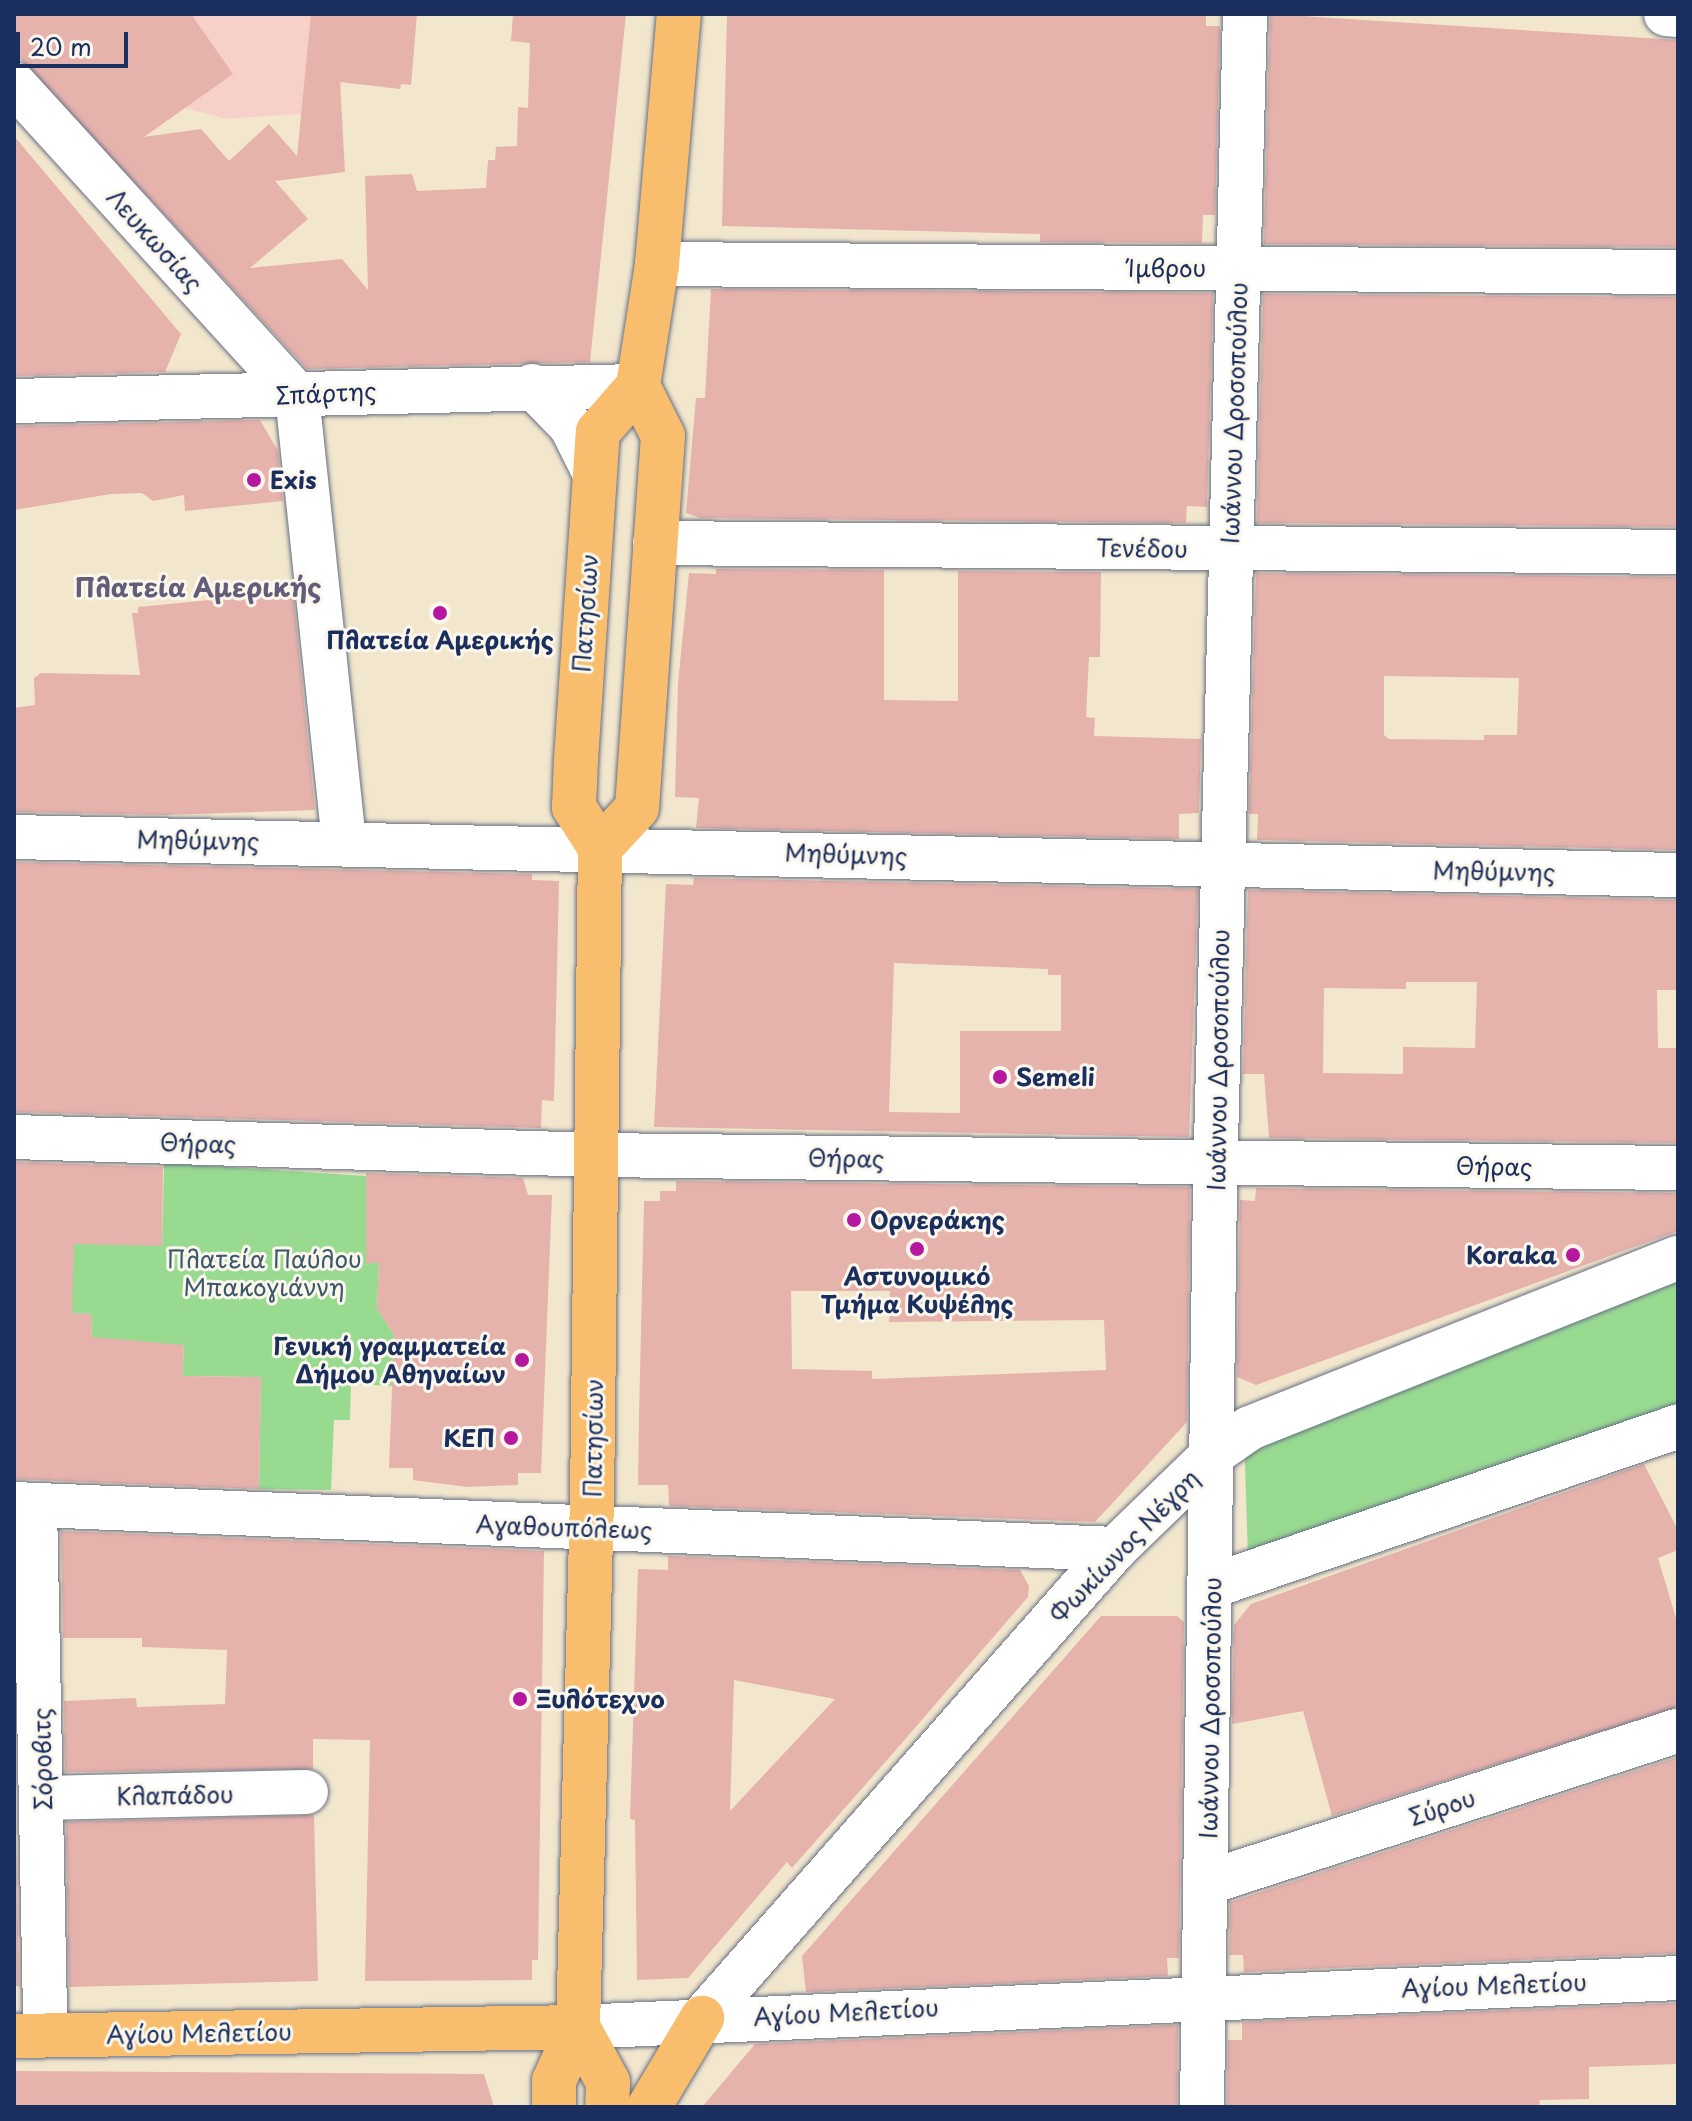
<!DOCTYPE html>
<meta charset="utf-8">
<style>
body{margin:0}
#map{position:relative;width:1692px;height:2121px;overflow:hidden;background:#f2e7cd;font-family:"Playpen Sans",sans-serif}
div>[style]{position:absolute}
.built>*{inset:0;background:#f7d0ca}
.green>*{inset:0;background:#99da91}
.building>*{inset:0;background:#e6b2ac}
.roads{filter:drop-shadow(0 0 2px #666f85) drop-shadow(0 0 2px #666f85)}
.minor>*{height:44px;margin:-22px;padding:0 22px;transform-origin:22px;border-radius:22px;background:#fff}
.major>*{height:44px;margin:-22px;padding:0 22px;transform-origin:22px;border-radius:22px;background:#f9be6d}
.dots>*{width:22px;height:22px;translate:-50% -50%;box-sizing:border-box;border:4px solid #fbf7ec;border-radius:50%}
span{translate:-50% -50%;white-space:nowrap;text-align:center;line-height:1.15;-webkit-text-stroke:6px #fbf7ec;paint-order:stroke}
.street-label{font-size:24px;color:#1b2f5e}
.poi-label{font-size:24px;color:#1b2f5e;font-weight:700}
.left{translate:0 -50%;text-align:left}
.right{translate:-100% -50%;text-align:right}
.park-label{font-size:24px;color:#3a5a6b}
.neighbourhood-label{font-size:26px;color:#625d79;font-weight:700}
.frame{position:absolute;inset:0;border:16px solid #1b2f5e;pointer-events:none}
.scale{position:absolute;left:16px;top:32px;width:112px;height:36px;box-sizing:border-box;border:4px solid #1b2f5e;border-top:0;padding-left:10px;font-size:24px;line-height:28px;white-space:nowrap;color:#1b2f5e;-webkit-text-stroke:6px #fbf7ec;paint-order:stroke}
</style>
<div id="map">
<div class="built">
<i style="clip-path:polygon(147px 14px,350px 14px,338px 111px,226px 119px,182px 107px)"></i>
</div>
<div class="green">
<i style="clip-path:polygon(164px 1163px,366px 1176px,366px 1262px,379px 1263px,377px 1308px,394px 1335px,393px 1386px,351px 1384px,350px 1420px,334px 1420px,331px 1490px,259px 1489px,261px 1377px,182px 1376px,184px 1346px,92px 1341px,91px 1314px,72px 1313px,66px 1286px,68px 1241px,162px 1246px)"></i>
<i style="clip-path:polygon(1678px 1266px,1678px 1407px,1248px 1560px,1244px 1432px)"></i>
</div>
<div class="building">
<i style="clip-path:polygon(14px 14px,191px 14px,233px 74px,144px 137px,201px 129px,229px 161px,269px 124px,297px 156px,311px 14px,417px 14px,411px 85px,401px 84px,400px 89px,340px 82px,345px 172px,275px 181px,308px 219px,250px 268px,342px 259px,368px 290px,365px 176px,412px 174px,417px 191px,486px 188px,488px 160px,495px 160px,496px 147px,517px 146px,518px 107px,528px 108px,530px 43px,511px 41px,513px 14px,626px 14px,590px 362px,307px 369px,14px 52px)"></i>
<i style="clip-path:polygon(727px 14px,1206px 14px,1206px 26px,1220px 26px,1215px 215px,1203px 215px,1202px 243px,1040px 242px,1040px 234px,722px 226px)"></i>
<i style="clip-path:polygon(1270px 14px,1678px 40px,1678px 247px,1264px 244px)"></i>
<i style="clip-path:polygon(14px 136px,181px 334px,165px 372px,14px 376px)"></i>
<i style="clip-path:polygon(711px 289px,1213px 293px,1207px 507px,1187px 506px,1186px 523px,700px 518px,686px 513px,696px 398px,705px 398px)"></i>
<i style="clip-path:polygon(1263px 294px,1678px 297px,1678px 527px,1257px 523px)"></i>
<i style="clip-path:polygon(260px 420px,278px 451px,283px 501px,185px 511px,184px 495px,153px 501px,142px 493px,111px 494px,14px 510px,14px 426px)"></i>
<i style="clip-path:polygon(716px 569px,884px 570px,884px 700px,958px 701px,958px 571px,1101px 572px,1100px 657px,1089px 657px,1086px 717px,1095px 718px,1094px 736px,1201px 739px,1199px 813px,1179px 814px,1179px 839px,696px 828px,699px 798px,675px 797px,678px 683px,689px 573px,716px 574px)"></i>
<i style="clip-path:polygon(evenodd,1256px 573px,1678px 577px,1678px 850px,1257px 840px,1258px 814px,1249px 814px,1256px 573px,1384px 676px,1519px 678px,1517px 735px,1484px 735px,1484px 740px,1389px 739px,1384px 735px,1384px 676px)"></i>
<i style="clip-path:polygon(293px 592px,315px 810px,166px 815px,14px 812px,14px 708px,35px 705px,34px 678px,41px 673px,140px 675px,132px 613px,138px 613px,138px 607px)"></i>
<i style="clip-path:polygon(14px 862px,532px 874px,532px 880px,559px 881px,554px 1101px,542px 1100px,541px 1128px,14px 1112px)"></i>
<i style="clip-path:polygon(evenodd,694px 878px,1198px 889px,1189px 1137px,654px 1127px,666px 884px,693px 885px,694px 878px,894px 963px,1048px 969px,1048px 975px,1061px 975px,1061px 1031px,960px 1031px,960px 1113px,889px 1112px,894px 963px)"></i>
<i style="clip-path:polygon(evenodd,1248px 890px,1678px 900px,1678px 990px,1657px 990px,1658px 1048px,1678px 1048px,1678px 1143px,1269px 1138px,1264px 1074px,1243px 1074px,1248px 890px,1406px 982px,1477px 982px,1475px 1048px,1403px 1047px,1403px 1074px,1323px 1073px,1324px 988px,1406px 989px,1406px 982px)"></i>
<i style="clip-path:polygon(14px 1162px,163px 1167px,162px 1246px,74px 1244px,72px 1313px,91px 1314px,92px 1337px,184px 1345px,182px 1376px,261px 1377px,259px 1489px,14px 1479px)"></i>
<i style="clip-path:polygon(366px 1173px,523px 1178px,528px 1195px,552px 1195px,541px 1473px,518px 1473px,518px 1485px,467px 1487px,413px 1480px,413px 1468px,389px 1468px,394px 1335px,377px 1308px,379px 1263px,366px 1263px)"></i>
<i style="clip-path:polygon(evenodd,676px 1181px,1190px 1187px,1187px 1422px,1095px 1522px,669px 1506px,668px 1485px,638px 1485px,639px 1416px,644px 1201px,660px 1201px,660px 1191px,676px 1191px,676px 1181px,791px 1291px,890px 1291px,889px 1322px,1104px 1320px,1106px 1370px,872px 1379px,872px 1371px,792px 1369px,791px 1291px)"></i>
<i style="clip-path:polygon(1256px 1188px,1678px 1193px,1678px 1231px,1256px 1385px,1237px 1377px,1240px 1200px,1255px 1201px)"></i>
<i style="clip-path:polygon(1644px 1464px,1678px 1530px,1678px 1550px,1658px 1558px,1678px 1625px,1678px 1707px,1332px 1816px,1303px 1711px,1232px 1724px,1234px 1625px,1251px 1604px)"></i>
<i style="clip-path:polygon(61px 1531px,544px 1551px,538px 1960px,532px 1960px,532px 1980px,365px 1981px,370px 1740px,313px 1739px,313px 1769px,65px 1772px,64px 1701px,136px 1698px,137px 1707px,225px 1704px,227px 1650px,142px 1647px,142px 1638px,63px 1638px)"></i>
<i style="clip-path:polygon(evenodd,668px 1556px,1020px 1570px,1029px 1586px,1028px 1597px,895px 1751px,792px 1868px,787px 1862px,688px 1978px,637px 1980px,635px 1820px,630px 1819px,638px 1569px,668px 1570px,668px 1556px,734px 1680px,835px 1699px,730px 1811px,734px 1680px)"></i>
<i style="clip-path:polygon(1101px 1616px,1177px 1616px,1184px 1622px,1179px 1958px,1167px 1958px,1168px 1976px,806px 1992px,802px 1956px)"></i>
<i style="clip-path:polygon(14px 1709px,19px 1986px,14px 1986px)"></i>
<i style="clip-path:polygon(1678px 1757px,1678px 1953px,1244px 1972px,1243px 1955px,1229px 1955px,1230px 1902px)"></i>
<i style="clip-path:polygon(314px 1815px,318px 1981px,69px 1987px,66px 1822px)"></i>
<i style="clip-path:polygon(1678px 2003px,1678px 2064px,1589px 2067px,1589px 2099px,1540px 2100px,1539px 2107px,1227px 2107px,1228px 2040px,1242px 2040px,1242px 2022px)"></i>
<i style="clip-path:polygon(1178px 2025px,1177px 2107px,702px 2107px,755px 2044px)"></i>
<i style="clip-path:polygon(14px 2071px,484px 2074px,494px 2107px,14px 2107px)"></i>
</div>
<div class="roads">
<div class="minor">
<i style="left:1666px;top:14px;width:12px;rotate:5deg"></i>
<i style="left:14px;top:84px;width:420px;rotate:47.7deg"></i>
<i style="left:657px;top:264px;width:1021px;rotate:0.45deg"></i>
<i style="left:532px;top:386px;width:56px;rotate:45.7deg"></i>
<i style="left:571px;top:426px;width:51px;rotate:63.4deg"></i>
<i style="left:297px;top:395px;width:450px;rotate:84deg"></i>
<i style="left:14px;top:401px;width:624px;rotate:-1.38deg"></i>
<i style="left:655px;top:543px;width:1023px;rotate:0.5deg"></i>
<i style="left:14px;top:837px;width:1664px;rotate:1.31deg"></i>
<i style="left:14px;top:1137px;width:583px;rotate:1.77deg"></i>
<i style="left:597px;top:1155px;width:1081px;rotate:0.69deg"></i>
<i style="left:14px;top:1504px;width:1102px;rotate:2.34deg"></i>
<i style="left:35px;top:1505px;width:509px;rotate:88.87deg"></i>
<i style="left:1212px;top:1586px;width:493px;rotate:-18.9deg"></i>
<i style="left:43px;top:1798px;width:263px;rotate:-1.3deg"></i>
<i style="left:1206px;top:1883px;width:496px;rotate:-17.9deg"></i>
<i style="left:702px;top:2018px;width:625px;rotate:-48.63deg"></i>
<i style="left:1115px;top:1549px;width:138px;rotate:-44.1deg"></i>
<i style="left:1214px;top:1453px;width:44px;rotate:-34.8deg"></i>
<i style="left:1250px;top:1428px;width:461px;rotate:-21.7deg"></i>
<i style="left:578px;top:2027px;width:1101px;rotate:-2.55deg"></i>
<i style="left:1202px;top:2107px;width:925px;rotate:-89.19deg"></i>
<i style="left:1215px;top:1182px;width:1168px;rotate:-88.53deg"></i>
</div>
<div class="major">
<i style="left:600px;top:848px;width:54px;rotate:-47.2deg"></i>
<i style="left:637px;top:808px;width:373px;rotate:-86deg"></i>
<i style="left:663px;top:436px;width:56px;rotate:-116.6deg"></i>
<i style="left:578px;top:2027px;width:63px;rotate:61.4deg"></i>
<i style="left:608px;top:2082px;width:25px;rotate:92deg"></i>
<i style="left:14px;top:2036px;width:564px;rotate:-0.91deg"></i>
<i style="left:554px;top:2107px;width:26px;rotate:-90deg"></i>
<i style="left:554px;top:2081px;width:59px;rotate:-66deg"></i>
<i style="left:578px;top:2027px;width:527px;rotate:-88.48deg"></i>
<i style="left:592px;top:1500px;width:652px;rotate:-89.3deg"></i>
<i style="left:600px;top:848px;width:49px;rotate:-122.4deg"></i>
<i style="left:574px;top:807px;width:47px;rotate:-87.6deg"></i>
<i style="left:576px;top:760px;width:329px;rotate:-86.2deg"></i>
<i style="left:598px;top:432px;width:61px;rotate:-49deg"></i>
<i style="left:638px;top:386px;width:123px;rotate:-81.1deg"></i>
<i style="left:657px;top:264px;width:251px;rotate:-85deg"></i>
<i style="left:649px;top:2107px;width:104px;rotate:-59.2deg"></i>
</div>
</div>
<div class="dots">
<i style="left:254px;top:480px;background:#b5179e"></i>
<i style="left:440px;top:613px;background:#b5179e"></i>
<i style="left:1000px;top:1077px;background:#b5179e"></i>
<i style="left:854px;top:1220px;background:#b5179e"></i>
<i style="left:917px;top:1249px;background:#b5179e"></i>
<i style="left:1573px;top:1255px;background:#b5179e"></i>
<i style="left:522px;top:1360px;background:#b5179e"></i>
<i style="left:511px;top:1438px;background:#b5179e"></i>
<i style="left:520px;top:1699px;background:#b5179e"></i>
</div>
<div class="street-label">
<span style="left:155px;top:240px;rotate:48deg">Λευκωσίας</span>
<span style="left:1167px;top:268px">Ίμβρου</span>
<span style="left:326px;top:393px;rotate:-3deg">Σπάρτης</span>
<span style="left:1234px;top:413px;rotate:-88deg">Ιωάννου Δροσοπούλου</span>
<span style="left:1142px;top:548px;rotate:1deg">Τενέδου</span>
<span style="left:585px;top:613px;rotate:-86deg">Πατησίων</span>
<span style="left:198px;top:840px;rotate:1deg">Μηθύμνης</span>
<span style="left:846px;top:854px;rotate:2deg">Μηθύμνης</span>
<span style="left:1494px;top:871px;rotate:1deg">Μηθύμνης</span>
<span style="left:1218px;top:1060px;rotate:-89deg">Ιωάννου Δροσοπούλου</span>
<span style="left:198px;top:1143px;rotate:2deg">Θήρας</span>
<span style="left:846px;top:1158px;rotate:1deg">Θήρας</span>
<span style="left:1494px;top:1166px;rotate:1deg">Θήρας</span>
<span style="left:593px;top:1438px;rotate:-89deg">Πατησίων</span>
<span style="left:564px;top:1527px;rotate:2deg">Αγαθουπόλεως</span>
<span style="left:1124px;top:1546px;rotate:-46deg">Φωκίωνος Νέγρη</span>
<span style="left:1210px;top:1708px;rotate:-89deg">Ιωάννου Δροσοπούλου</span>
<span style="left:42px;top:1759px;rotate:-91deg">Σόροβιτς</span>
<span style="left:175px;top:1795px;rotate:-1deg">Κλαπάδου</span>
<span style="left:1442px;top:1807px;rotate:-18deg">Σύρου</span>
<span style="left:1494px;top:1985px;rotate:-2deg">Αγίου Μελετίου</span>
<span style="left:846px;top:2012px;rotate:-3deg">Αγίου Μελετίου</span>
<span style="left:199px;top:2033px;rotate:-1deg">Αγίου Μελετίου</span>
</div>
<div class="poi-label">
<span class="left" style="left:270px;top:480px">Exis</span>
<span style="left:440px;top:640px">Πλατεία Αμερικής</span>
<span class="left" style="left:1016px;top:1077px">Semeli</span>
<span class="left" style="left:870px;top:1220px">Ορνεράκης</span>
<span class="right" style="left:1557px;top:1255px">Koraka</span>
<span style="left:917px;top:1290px">Αστυνομικό<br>Τμήμα Κυψέλης</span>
<span class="right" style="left:506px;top:1360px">Γενική γραμματεία<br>Δήμου Αθηναίων</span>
<span class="right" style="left:495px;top:1438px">ΚΕΠ</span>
<span class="left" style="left:536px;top:1699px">Ξυλότεχνο</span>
</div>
<div class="park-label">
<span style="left:264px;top:1273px">Πλατεία Παύλου<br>Μπακογιάννη</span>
</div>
<div class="neighbourhood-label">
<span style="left:198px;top:587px">Πλατεία Αμερικής</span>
</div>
<div class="frame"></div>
<div class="scale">20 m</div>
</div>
